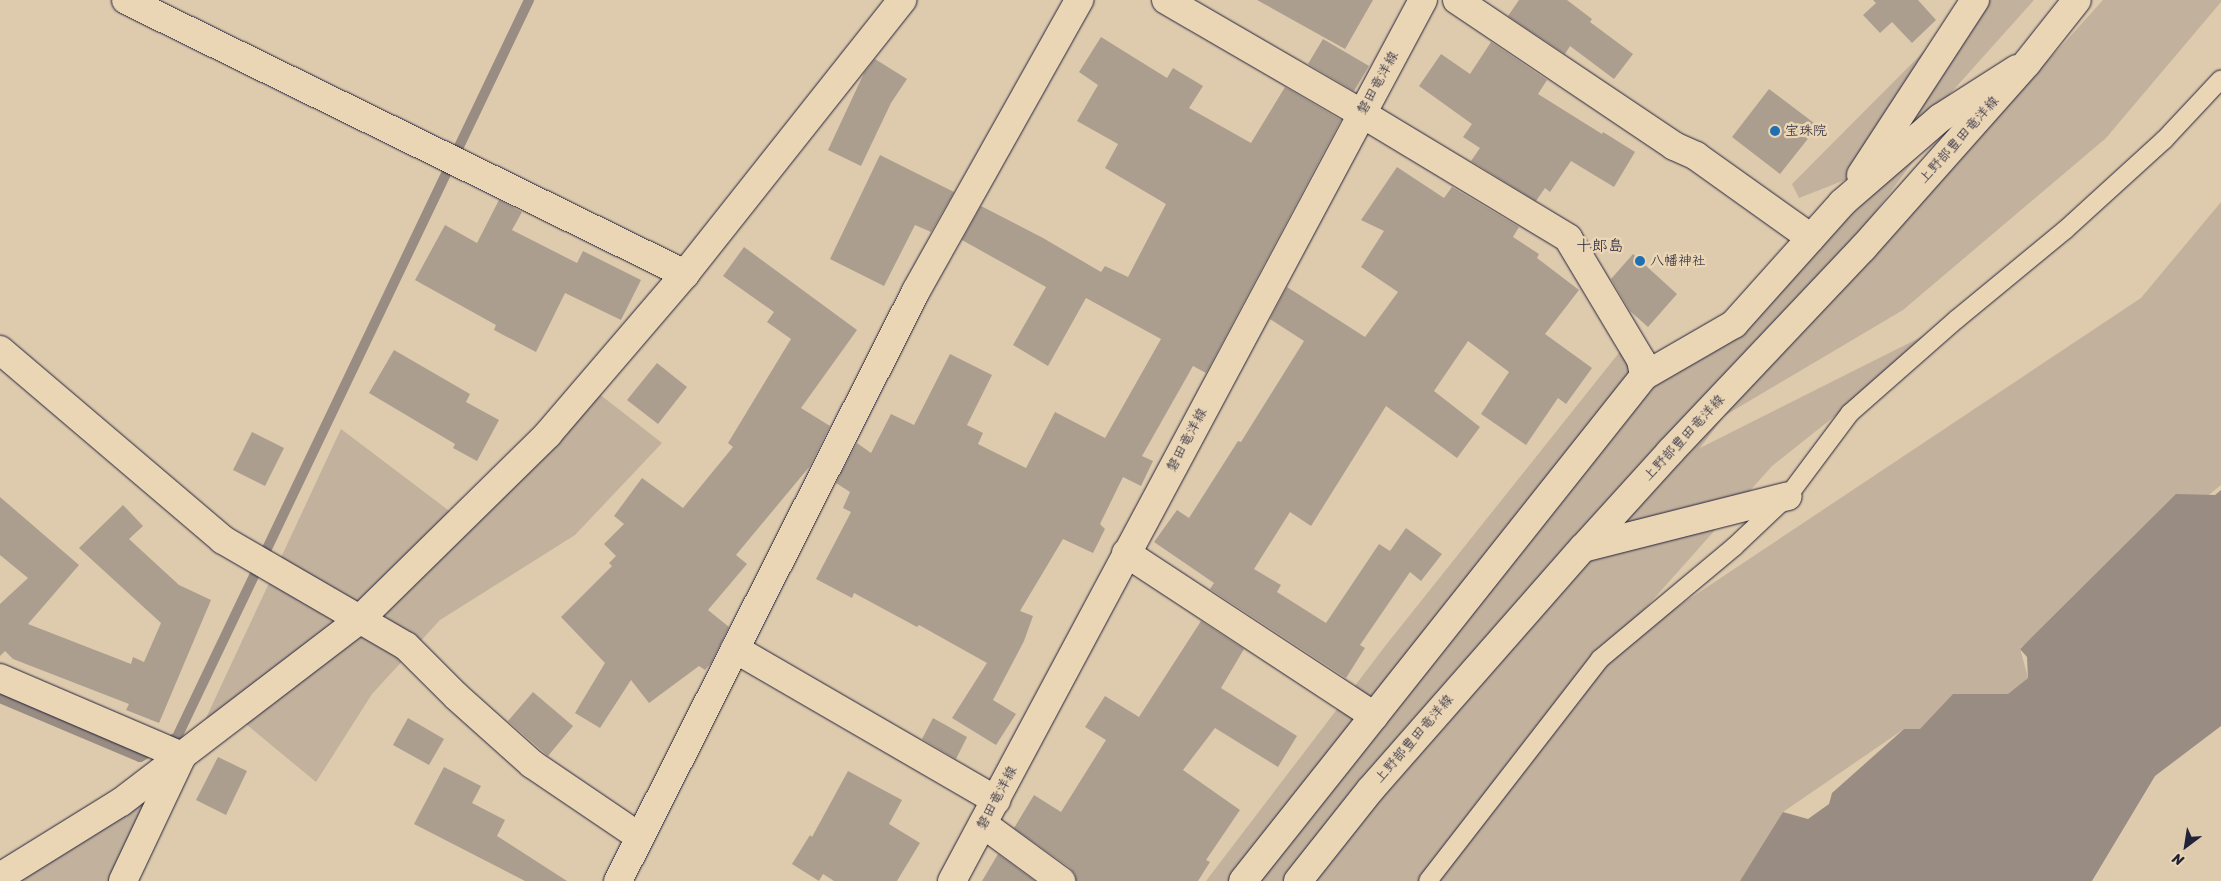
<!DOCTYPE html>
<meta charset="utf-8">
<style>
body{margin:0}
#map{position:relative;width:2221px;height:881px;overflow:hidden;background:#decaad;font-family:Sriracha,"Klee One",sans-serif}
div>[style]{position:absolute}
.green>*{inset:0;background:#c2b19c}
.water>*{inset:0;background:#998c83}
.stream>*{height:10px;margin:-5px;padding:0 5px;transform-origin:5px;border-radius:5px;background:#998c83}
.building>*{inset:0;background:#ac9e8f}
.roads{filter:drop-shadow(0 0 1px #22223b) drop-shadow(0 0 1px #22223b)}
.lane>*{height:18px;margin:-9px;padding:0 9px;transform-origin:9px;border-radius:9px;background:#ead5b4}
.street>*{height:28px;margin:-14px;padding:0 14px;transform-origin:14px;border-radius:14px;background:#ead5b4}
.secondary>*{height:28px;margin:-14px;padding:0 14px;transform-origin:14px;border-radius:14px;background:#ead5b4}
.dots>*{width:14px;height:14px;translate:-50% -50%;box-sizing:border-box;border:2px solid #ead5b4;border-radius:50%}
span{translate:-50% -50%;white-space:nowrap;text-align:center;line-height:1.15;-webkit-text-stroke:5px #ead5b4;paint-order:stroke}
.street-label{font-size:14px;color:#22223b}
.poi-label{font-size:14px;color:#22223b}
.left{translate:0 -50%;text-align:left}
.quarter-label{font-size:16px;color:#22223b}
.north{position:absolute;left:2161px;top:821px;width:50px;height:50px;-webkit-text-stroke:4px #ead5b4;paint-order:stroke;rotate:211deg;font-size:14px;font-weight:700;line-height:20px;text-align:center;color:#22223b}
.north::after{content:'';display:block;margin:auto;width:18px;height:22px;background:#22223b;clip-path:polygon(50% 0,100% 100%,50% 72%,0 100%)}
</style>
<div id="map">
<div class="green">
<i style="clip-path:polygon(1975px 0,2034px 0,1888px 163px,1799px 198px,1792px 184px)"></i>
<i style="clip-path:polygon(2103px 0,2221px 0,2221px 2px,2106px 138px,1903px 310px,1724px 416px,1700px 448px,1957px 319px,1772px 466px,1602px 657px,2141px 298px,2221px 202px,2221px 485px,2020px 648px,2028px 678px,2008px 695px,1953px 695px,1920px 730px,1904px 729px,1783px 812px,1749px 881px,1206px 881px,1386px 645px,1622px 349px,1644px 376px,1734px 324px,1924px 147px,1732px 404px,1863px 248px,2056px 52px)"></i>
<i style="clip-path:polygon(589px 386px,662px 443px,575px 535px,440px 620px,372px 694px,316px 782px,235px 715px,192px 748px,341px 429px,452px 513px)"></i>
<i style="clip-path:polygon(172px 777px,123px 881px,0 881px)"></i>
</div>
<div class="water">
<i style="clip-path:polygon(2221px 490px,2221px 726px,2155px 776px,2092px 881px,1740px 881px,1783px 812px,1808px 819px,1829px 804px,1832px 793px,1904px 729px,1920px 729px,1953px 694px,2008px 694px,2028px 678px,2027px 657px,2020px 649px,2176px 494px,2215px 495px)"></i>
</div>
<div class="stream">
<i style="left:0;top:698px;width:152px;rotate:22.9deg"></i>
<i style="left:140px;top:757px;width:42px;rotate:-28.4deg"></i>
<i style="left:177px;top:737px;width:817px;rotate:-64.47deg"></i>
</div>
<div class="building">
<i style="clip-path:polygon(1257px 0,1373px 0,1345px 49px)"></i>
<i style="clip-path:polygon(1519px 0,1567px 0,1592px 19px,1590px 22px,1633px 54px,1614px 79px,1570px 46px,1565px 54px,1508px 16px)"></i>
<i style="clip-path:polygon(1873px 0,1918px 0,1936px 20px,1912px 43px,1892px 22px,1880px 33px,1863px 15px,1876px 3px)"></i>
<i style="clip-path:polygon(1101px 37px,1167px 78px,1173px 68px,1203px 86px,1189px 108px,1251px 143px,1285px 87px,1341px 120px,1206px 373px,1193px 366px,1142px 456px,1153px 461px,1141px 486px,1123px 477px,1100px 524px,1105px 529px,1093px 553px,1063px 539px,1020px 611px,1033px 616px,1024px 641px,993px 700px,1016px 714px,996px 745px,952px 718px,987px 663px,919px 625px,917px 627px,854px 593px,852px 598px,816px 579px,851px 512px,843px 508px,850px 492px,836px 483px,857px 443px,871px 453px,891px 414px,914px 425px,950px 354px,992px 375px,967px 425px,983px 433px,978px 444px,1026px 468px,1055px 412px,1105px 438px,1161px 339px,1086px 298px,1048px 366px,1013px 345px,1046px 287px,962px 240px,981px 206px,1043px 238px,1101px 272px,1105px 266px,1128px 277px,1166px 204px,1105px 168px,1118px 144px,1077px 121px,1098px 85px,1079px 72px)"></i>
<i style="clip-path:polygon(1323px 39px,1369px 66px,1354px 91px,1308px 64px)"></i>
<i style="clip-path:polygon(1491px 42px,1547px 80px,1538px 94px,1602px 134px,1603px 132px,1635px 152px,1614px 187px,1571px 161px,1550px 192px,1545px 188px,1536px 201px,1471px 161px,1480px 148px,1463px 137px,1472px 124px,1419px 86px,1441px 54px,1470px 74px)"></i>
<i style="clip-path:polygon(875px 59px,907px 79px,891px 103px,861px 166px,828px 150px,864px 73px)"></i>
<i style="clip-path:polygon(1769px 89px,1818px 126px,1780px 174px,1732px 137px)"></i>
<i style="clip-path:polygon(880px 155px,954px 192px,931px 232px,915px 225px,884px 286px,830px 259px)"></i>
<i style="clip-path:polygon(1397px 167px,1444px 198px,1452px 187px,1519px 227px,1513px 237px,1539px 254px,1537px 258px,1579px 290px,1545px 334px,1592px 368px,1566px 404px,1558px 398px,1526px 445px,1481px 414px,1509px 372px,1468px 341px,1434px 391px,1480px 427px,1457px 458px,1386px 406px,1311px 526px,1290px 512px,1254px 569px,1281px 585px,1277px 592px,1326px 623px,1379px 544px,1390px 551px,1406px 528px,1442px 554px,1421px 581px,1410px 572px,1360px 645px,1365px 648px,1346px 678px,1210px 589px,1214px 583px,1154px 542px,1177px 510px,1189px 518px,1238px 441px,1241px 442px,1304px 341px,1270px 319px,1287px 287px,1365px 337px,1398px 292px,1361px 267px,1384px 231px,1361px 220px)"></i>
<i style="clip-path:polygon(499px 200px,522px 212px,512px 230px,577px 263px,583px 251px,641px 280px,621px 320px,565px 293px,536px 352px,494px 330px,496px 325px,415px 280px,445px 225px,477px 243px)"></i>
<i style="clip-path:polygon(744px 247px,857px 330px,801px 408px,830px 426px,810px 466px,736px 555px,747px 564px,708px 610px,729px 627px,711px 663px,705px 670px,699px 666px,649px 703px,631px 680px,600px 728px,575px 713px,605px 663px,561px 617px,612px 566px,609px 563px,616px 556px,604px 544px,624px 524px,614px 516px,642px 478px,683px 508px,733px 447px,728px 443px,791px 339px,767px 322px,774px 312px,723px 276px)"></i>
<i style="clip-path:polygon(1633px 254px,1677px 294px,1648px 327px,1630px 311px,1611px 279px)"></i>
<i style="clip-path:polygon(394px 350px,470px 394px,466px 402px,499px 420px,477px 461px,453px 448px,455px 444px,369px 393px)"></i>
<i style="clip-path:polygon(657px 363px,687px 387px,658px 424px,627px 400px)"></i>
<i style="clip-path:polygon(252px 432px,284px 448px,265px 486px,233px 470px)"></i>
<i style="clip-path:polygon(0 497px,79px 565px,28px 624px,131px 664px,133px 657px,144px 662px,161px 623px,79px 548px,123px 505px,143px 526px,129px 539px,179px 585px,211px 600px,159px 723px,126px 710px,129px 704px,13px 659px,5px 651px,0 656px,0 604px,28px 578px,0 555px)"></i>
<i style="clip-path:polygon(1201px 621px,1244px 649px,1221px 688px,1297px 736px,1278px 767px,1215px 728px,1183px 770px,1240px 810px,1206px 860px,1210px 862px,1198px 881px,1076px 881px,1075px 874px,1070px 868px,1014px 828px,1034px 795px,1061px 812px,1106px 740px,1085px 727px,1105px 696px,1139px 717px)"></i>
<i style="clip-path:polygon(533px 692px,573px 726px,548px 756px,508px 721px)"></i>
<i style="clip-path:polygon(408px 718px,444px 739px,429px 765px,393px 745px)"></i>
<i style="clip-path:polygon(933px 718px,967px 737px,956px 759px,922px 739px)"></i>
<i style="clip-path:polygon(218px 757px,247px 771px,226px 815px,196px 800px)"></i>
<i style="clip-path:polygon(444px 767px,481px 786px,472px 803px,505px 820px,497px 836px,567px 881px,525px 881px,414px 824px)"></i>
<i style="clip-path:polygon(848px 771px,902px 800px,889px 824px,920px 843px,897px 881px,834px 881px,823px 874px,819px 881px,792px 864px,810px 835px,812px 837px)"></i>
<i style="clip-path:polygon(998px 854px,1035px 881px,982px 881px)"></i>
</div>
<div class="roads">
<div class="lane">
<i style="left:1428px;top:881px;width:281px;rotate:-52.2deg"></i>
<i style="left:1600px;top:659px;width:175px;rotate:-39.9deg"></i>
<i style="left:1734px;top:547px;width:74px;rotate:-43.4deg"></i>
<i style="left:1788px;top:496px;width:104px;rotate:-53.2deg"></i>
<i style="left:1850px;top:413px;width:142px;rotate:-41.3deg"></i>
<i style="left:1957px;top:319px;width:140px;rotate:-39.5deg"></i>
<i style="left:2065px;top:230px;width:134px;rotate:-42.3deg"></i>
<i style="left:2164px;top:140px;width:83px;rotate:-46.9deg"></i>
</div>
<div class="street">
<i style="left:126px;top:0;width:623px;rotate:26.11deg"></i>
<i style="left:1457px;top:0;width:262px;rotate:33.9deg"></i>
<i style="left:1674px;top:146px;width:24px;rotate:24deg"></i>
<i style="left:1696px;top:156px;width:141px;rotate:35.5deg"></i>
<i style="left:1361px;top:113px;width:242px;rotate:31.1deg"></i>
<i style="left:1568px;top:238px;width:142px;rotate:59.1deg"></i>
<i style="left:1641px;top:360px;width:16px;rotate:79deg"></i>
<i style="left:1861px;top:175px;width:209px;rotate:-56.9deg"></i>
<i style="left:0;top:350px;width:293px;rotate:40.4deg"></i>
<i style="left:223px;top:540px;width:211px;rotate:30.1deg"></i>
<i style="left:406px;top:646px;width:71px;rotate:45deg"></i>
<i style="left:456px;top:696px;width:102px;rotate:41.8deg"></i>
<i style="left:532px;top:764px;width:130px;rotate:34.1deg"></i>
<i style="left:1583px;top:548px;width:211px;rotate:-14.2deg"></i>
<i style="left:1126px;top:553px;width:297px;rotate:33.3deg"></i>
<i style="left:735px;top:649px;width:302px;rotate:30.1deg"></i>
<i style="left:0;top:678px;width:198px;rotate:23.2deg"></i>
<i style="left:182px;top:756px;width:138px;rotate:115.3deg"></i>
<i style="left:983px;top:824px;width:97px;rotate:36.2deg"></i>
<i style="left:0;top:877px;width:142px;rotate:-31.8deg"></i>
<i style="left:121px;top:802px;width:300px;rotate:-37.4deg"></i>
<i style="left:359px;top:620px;width:265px;rotate:-44.5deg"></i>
<i style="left:548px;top:434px;width:211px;rotate:-49.4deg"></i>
<i style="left:685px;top:274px;width:350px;rotate:-51.6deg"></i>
<i style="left:618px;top:881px;width:661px;rotate:-63.2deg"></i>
<i style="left:916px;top:291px;width:334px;rotate:-60.7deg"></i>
<i style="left:1243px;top:881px;width:645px;rotate:-51.55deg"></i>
<i style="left:1644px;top:376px;width:104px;rotate:-30deg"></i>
<i style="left:1734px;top:324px;width:162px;rotate:-48.2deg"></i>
<i style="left:1842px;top:203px;width:130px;rotate:-40.9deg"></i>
<i style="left:1940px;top:118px;width:91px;rotate:-32.5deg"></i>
</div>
<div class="secondary">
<i style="left:1166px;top:0;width:225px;rotate:30.1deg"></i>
<i style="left:952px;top:881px;width:999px;rotate:-61.87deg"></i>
<i style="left:1298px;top:881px;width:117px;rotate:-51.6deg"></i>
<i style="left:1371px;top:789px;width:321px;rotate:-48.7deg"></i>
<i style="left:1583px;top:548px;width:130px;rotate:-47.8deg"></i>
<i style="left:1670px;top:452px;width:281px;rotate:-46.6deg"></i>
<i style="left:1863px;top:248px;width:247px;rotate:-48.4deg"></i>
<i style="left:2027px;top:63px;width:80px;rotate:-51.6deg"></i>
</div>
</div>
<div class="dots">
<i style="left:1775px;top:131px;background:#1f6fb2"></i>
<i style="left:1640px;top:261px;background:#1f6fb2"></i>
</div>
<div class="street-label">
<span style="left:1378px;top:83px;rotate:-61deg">磐田竜洋線</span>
<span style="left:1959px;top:140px;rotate:-48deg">上野部豊田竜洋線</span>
<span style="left:1684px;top:438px;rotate:-47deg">上野部豊田竜洋線</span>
<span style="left:1187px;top:440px;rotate:-62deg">磐田竜洋線</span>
<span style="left:1414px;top:739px;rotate:-49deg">上野部豊田竜洋線</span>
<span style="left:997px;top:798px;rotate:-62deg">磐田竜洋線</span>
</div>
<div class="poi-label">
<span class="left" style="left:1785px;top:131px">宝珠院</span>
<span class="left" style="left:1650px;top:261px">八幡神社</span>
</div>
<div class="quarter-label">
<span style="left:1600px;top:246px">十郎島</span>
</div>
<div class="north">N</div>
</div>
